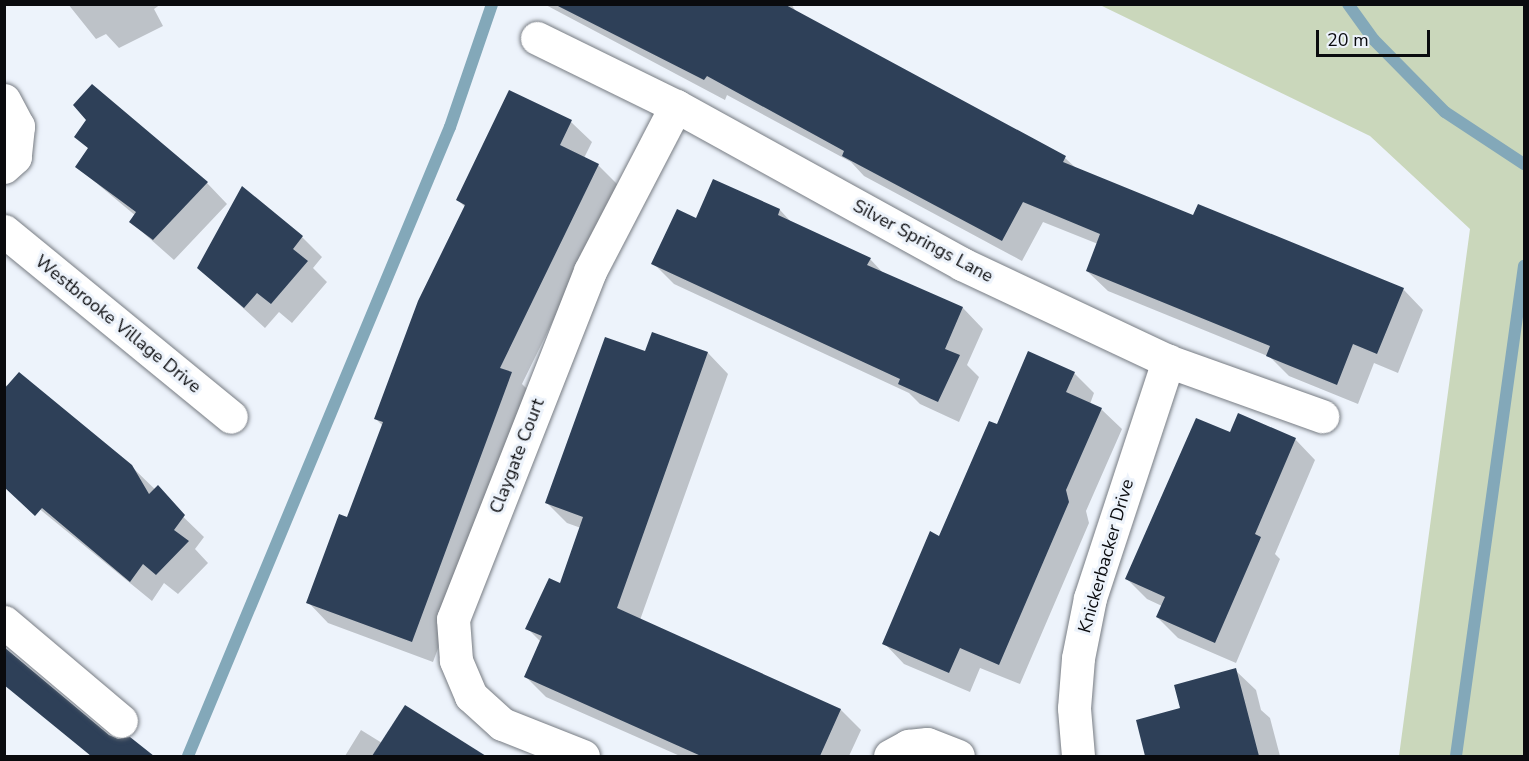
<!DOCTYPE html>
<style>
body{margin:0}
#map{position:relative;width:1529px;height:761px;overflow:hidden;background:#edf3fb;font-family:"Nunito Sans",sans-serif}
div>[style]{position:absolute}
.green>*{inset:0;background:#cad7bb}
.shadow>*{inset:0;background:#0003}
.stream>*{height:12px;margin:-6px;padding:0 6px;transform-origin:6px;border-radius:6px;background:#83a8b9}
.building>*{inset:0;background:#2e4058}
.roads{filter:drop-shadow(0 0 2px #777c83) drop-shadow(0 0 2px #777c83)}
.minor>*{height:33px;margin:-16.5px;padding:0 16.5px;transform-origin:16.5px;border-radius:16.5px;background:#fff}
span{translate:-50% -50%;white-space:nowrap;text-align:center;line-height:1.15;-webkit-text-stroke:6px #edf3fb;paint-order:stroke}
.street-label{font-size:18px;color:#0a0b0e}
.frame{position:absolute;inset:0;border:6px solid #0a0b0e;pointer-events:none}
.scale{position:absolute;left:1316px;top:30px;width:114px;height:27px;box-sizing:border-box;border:3px solid #0a0b0e;border-top:0;padding-left:8px;font-size:18px;line-height:21px;white-space:nowrap;color:#0a0b0e;-webkit-text-stroke:4px #edf3fb;paint-order:stroke}
</style>
<div id="map">
<div class="green">
<i style="clip-path:polygon(1100px 5px,1524px 5px,1524px 756px,1399px 756px,1470px 229px,1370px 136px)"></i>
</div>
<div class="shadow">
<i style="clip-path:polygon(68px 4px,161px 4px,154px 9px,163px 26px,119px 48px,106px 34px,96px 39px)"></i>
<i style="clip-path:polygon(544px 4px,791px 4px,797px 13px,1065px 158px,1077px 169px,1194px 217px,1403px 289px,1423px 310px,1398px 373px,1374px 363px,1358px 404px,1289px 376px,1270px 357px,1108px 291px,1087px 271px,1098px 244px,1043px 222px,1022px 261px,864px 176px,851px 162px,727px 95px,725px 100px)"></i>
<i style="clip-path:polygon(88px 120px,207px 183px,227px 204px,174px 260px,131px 222px,136px 216px,77px 167px,89px 149px,76px 137px)"></i>
<i style="clip-path:polygon(571px 122px,592px 142px,584px 158px,598px 165px,619px 186px,522px 384px,532px 394px,433px 662px,328px 623px,308px 602px,348px 519px,383px 426px,376px 419px,465px 207px,458px 200px)"></i>
<i style="clip-path:polygon(714px 181px,780px 210px,793px 224px,870px 259px,885px 275px,963px 308px,983px 329px,967px 365px,979px 377px,959px 422px,920px 404px,909px 393px,674px 284px,653px 263px,696px 220px)"></i>
<i style="clip-path:polygon(302px 237px,322px 257px,313px 268px,327px 282px,292px 323px,279px 312px,265px 328px,199px 268px)"></i>
<i style="clip-path:polygon(646px 353px,708px 353px,728px 374px,640px 620px,841px 710px,861px 730px,849px 756px,680px 756px,546px 697px,526px 677px,541px 642px,527px 628px,561px 585px,581px 528px,567px 523px,547px 503px)"></i>
<i style="clip-path:polygon(1074px 373px,1094px 393px,1090px 404px,1101px 409px,1122px 429px,1086px 511px,1089px 523px,1020px 684px,980px 668px,970px 692px,904px 664px,884px 643px,997px 426px)"></i>
<i style="clip-path:polygon(4px 384px,131px 466px,204px 537px,195px 549px,208px 563px,178px 594px,164px 583px,152px 601px,4px 480px)"></i>
<i style="clip-path:polygon(1231px 434px,1295px 439px,1315px 460px,1275px 554px,1280px 559px,1236px 663px,1178px 638px,1157px 617px,1162px 606px,1147px 599px,1127px 579px)"></i>
<i style="clip-path:polygon(1235px 670px,1256px 690px,1261px 710px,1270px 718px,1280px 756px,1147px 756px,1137px 722px,1182px 709px)"></i>
<i style="clip-path:polygon(405px 707px,484px 756px,345px 756px,361px 730px,382px 743px)"></i>
</div>
<div class="stream">
<i style="left:1348px;top:4px;width:44px;rotate:54.2deg"></i>
<i style="left:1374px;top:40px;width:101px;rotate:45.4deg"></i>
<i style="left:1445px;top:112px;width:95px;rotate:33.4deg"></i>
<i style="left:188px;top:756px;width:681px;rotate:-67.39deg"></i>
<i style="left:450px;top:127px;width:130px;rotate:-71.1deg"></i>
<i style="left:1456px;top:756px;width:495px;rotate:-82.1deg"></i>
</div>
<div class="building">
<i style="clip-path:polygon(554px 4px,784px 4px,1066px 156px,1063px 162px,1193px 215px,1198px 204px,1404px 288px,1377px 354px,1353px 344px,1337px 385px,1266px 356px,1270px 346px,1086px 271px,1100px 234px,1023px 202px,1002px 241px,842px 156px,844px 151px,707px 76px,704px 80px)"></i>
<i style="clip-path:polygon(92px 84px,208px 182px,153px 240px,129px 222px,136px 212px,75px 167px,88px 148px,74px 137px,86px 120px,73px 105px)"></i>
<i style="clip-path:polygon(509px 90px,572px 120px,560px 145px,599px 164px,500px 368px,512px 372px,412px 642px,306px 603px,339px 514px,347px 517px,383px 422px,374px 419px,418px 301px,465px 205px,456px 200px)"></i>
<i style="clip-path:polygon(713px 179px,780px 209px,778px 215px,871px 258px,867px 265px,963px 307px,945px 349px,960px 355px,938px 402px,898px 384px,900px 379px,651px 264px,677px 209px,696px 218px)"></i>
<i style="clip-path:polygon(242px 186px,303px 236px,293px 249px,308px 261px,271px 304px,257px 293px,244px 308px,197px 268px)"></i>
<i style="clip-path:polygon(652px 332px,708px 352px,617px 608px,841px 709px,820px 756px,701px 756px,524px 677px,542px 636px,525px 629px,549px 578px,560px 583px,583px 517px,545px 503px,605px 337px,645px 351px)"></i>
<i style="clip-path:polygon(1028px 351px,1075px 372px,1066px 392px,1102px 408px,1066px 490px,1069px 502px,999px 665px,960px 648px,949px 673px,882px 644px,930px 531px,939px 536px,989px 421px,997px 424px)"></i>
<i style="clip-path:polygon(19px 372px,132px 465px,149px 494px,158px 485px,185px 515px,174px 530px,189px 541px,156px 575px,143px 564px,130px 582px,42px 508px,35px 516px,4px 487px,4px 389px)"></i>
<i style="clip-path:polygon(1238px 413px,1296px 438px,1255px 534px,1261px 537px,1215px 643px,1156px 617px,1165px 597px,1125px 579px,1196px 418px,1230px 432px)"></i>
<i style="clip-path:polygon(4px 647px,109px 735px,118px 739px,130px 737px,154px 756px,91px 756px,4px 685px)"></i>
<i style="clip-path:polygon(1236px 668px,1259px 756px,1145px 756px,1136px 720px,1180px 708px,1174px 685px)"></i>
<i style="clip-path:polygon(405px 705px,486px 756px,372px 756px)"></i>
</div>
<div class="roads">
<div class="minor">
<i style="left:537px;top:38px;width:155px;rotate:26.1deg"></i>
<i style="left:676px;top:106px;width:327px;rotate:28.9deg"></i>
<i style="left:962px;top:264px;width:228px;rotate:25.2deg"></i>
<i style="left:1168px;top:361px;width:164px;rotate:19.7deg"></i>
<i style="left:4px;top:100px;width:30px;rotate:62deg"></i>
<i style="left:18px;top:126px;width:31px;rotate:96deg"></i>
<i style="left:15px;top:157px;width:15px;rotate:138deg"></i>
<i style="left:4px;top:231px;width:293px;rotate:39.3deg"></i>
<i style="left:4px;top:622px;width:153px;rotate:40.2deg"></i>
<i style="left:583px;top:756px;width:87px;rotate:-158.4deg"></i>
<i style="left:502px;top:724px;width:42px;rotate:-137.9deg"></i>
<i style="left:471px;top:696px;width:39px;rotate:-113deg"></i>
<i style="left:456px;top:660px;width:41px;rotate:-94.2deg"></i>
<i style="left:453px;top:619px;width:374px;rotate:-68.5deg"></i>
<i style="left:590px;top:271px;width:186px;rotate:-62.5deg"></i>
<i style="left:890px;top:756px;width:21px;rotate:-29deg"></i>
<i style="left:908px;top:746px;width:19px;rotate:-6deg"></i>
<i style="left:927px;top:744px;width:33px;rotate:21deg"></i>
<i style="left:1078px;top:756px;width:48px;rotate:-94.8deg"></i>
<i style="left:1074px;top:708px;width:50px;rotate:-85.4deg"></i>
<i style="left:1078px;top:658px;width:61px;rotate:-78.7deg"></i>
<i style="left:1090px;top:598px;width:250px;rotate:-71.8deg"></i>
</div>
</div>
<div class="street-label">
<span style="left:923px;top:241px;rotate:28deg">Silver Springs Lane</span>
<span style="left:118px;top:324px;rotate:39deg">Westbrooke Village Drive</span>
<span style="left:517px;top:456px;rotate:-69deg">Claygate Court</span>
<span style="left:1106px;top:556px;rotate:-74deg">Knickerbacker Drive</span>
</div>
<div class="frame"></div>
<div class="scale">20 m</div>
</div>
